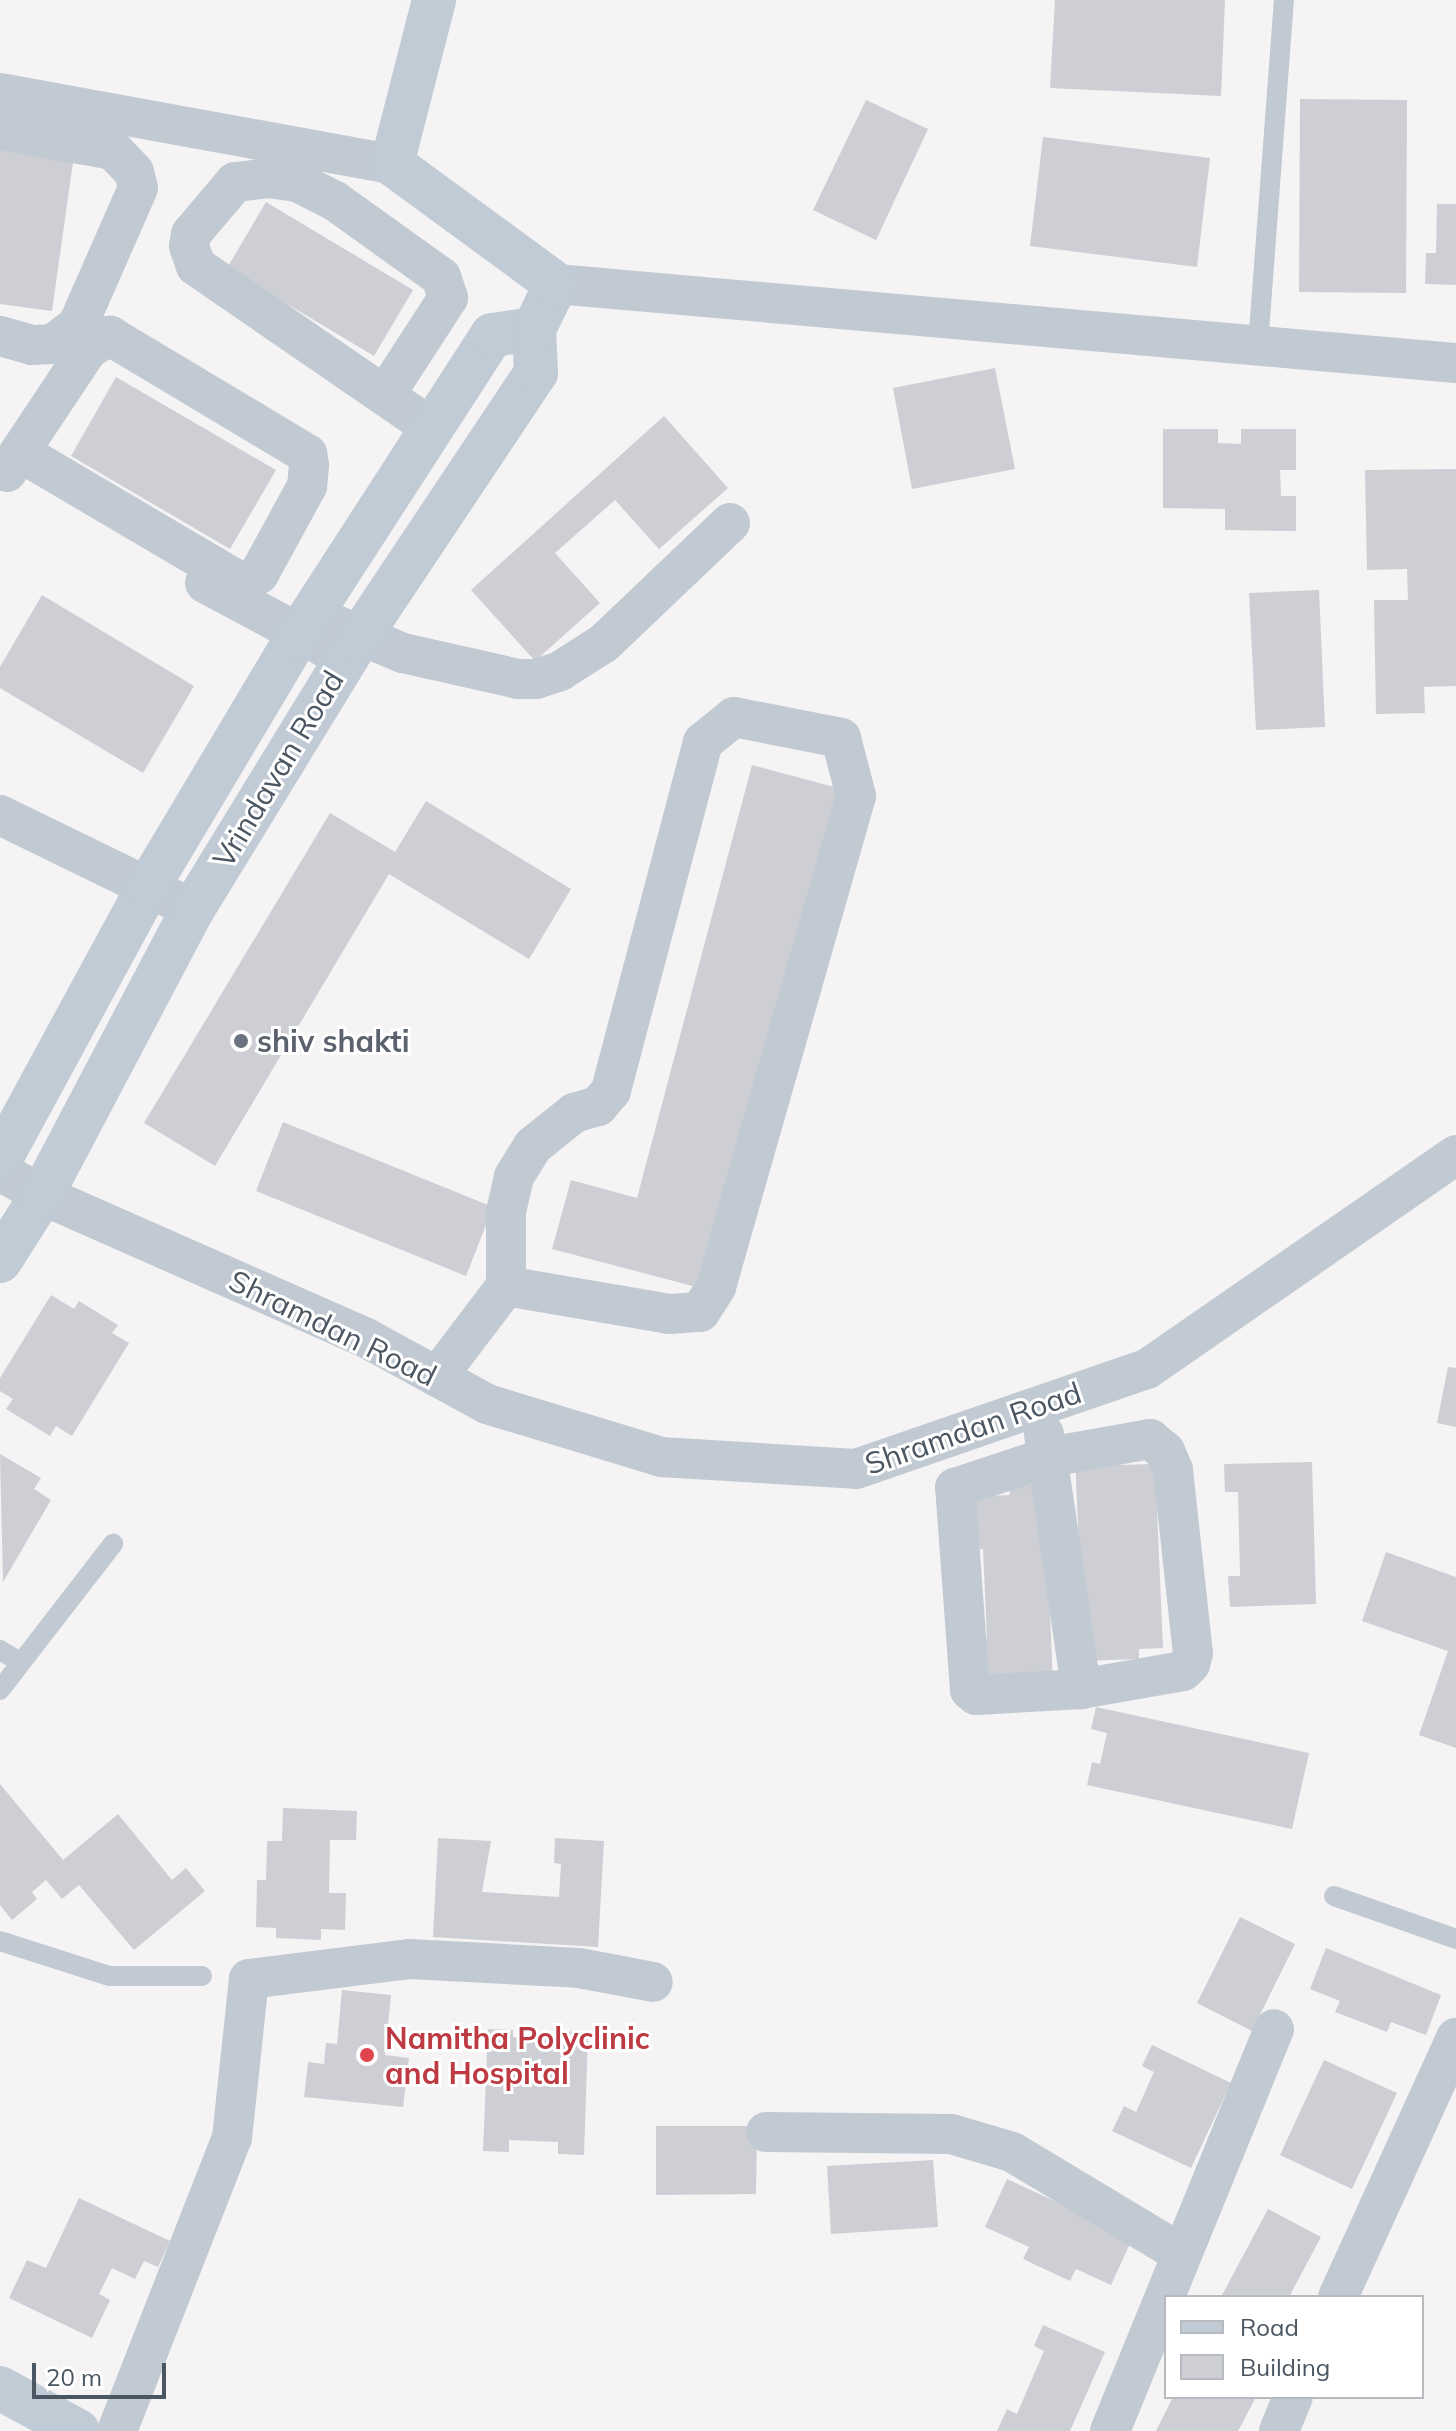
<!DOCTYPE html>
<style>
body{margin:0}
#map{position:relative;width:1456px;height:2431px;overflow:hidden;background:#f5f3f3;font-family:Mulish,sans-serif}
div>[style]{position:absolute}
.building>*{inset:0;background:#cdcfd5}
.lane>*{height:20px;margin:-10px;padding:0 10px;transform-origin:10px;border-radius:10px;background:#c1cad2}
.street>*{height:40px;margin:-20px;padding:0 20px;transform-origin:20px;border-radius:20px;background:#c1cad2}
.secondary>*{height:44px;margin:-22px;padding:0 22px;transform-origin:22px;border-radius:22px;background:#c1cbd6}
.dots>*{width:22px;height:22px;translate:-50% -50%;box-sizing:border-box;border:4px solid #fff;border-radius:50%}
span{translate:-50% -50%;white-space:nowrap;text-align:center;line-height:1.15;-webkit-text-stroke:6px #fff;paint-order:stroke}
.street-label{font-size:30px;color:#4a5661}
.worship-label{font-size:30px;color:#5b616d;font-weight:700}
.left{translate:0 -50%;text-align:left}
.health-label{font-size:30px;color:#be3a42;font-weight:700}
.legend{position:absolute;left:1164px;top:2295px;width:260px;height:104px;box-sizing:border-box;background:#fff;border:2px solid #b7bbc0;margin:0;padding:10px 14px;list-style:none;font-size:24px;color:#4a5661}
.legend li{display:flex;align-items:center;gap:16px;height:40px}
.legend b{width:40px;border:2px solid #b7bbc0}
.scale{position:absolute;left:32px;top:2363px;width:134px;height:36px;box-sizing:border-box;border:4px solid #4a5661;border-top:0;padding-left:10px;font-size:24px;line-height:28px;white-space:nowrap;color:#4a5661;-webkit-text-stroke:6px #fff;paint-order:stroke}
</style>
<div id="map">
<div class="building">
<i style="clip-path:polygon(1055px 0,1225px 0,1221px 96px,1050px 88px)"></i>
<i style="clip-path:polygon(1300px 99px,1407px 100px,1406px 293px,1299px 292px)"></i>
<i style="clip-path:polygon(866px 100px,928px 129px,876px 240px,813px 210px)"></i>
<i style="clip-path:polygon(1043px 137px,1210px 158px,1197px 267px,1030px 246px)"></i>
<i style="clip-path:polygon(0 138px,75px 148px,52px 311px,0 304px)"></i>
<i style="clip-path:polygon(266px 202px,413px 290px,374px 356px,227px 268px)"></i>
<i style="clip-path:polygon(1437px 204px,1456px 204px,1456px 285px,1425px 284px,1426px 253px,1436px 253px)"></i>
<i style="clip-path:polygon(995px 368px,1015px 469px,912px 489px,893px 388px)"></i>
<i style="clip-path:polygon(116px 377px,276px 470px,230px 549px,71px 456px)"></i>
<i style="clip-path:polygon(664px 416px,728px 488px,659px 549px,615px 500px,555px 553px,600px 603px,535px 661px,471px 590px)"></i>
<i style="clip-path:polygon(1163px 429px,1218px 429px,1218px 443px,1241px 444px,1241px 429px,1296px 429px,1296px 470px,1280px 470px,1281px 496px,1296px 496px,1296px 531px,1225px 530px,1225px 509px,1163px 508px)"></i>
<i style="clip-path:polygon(1456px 469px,1456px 686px,1424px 687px,1425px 713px,1376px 714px,1374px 600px,1408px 600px,1407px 569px,1367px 570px,1365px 470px)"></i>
<i style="clip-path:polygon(1319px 590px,1325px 727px,1256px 730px,1249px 593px)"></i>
<i style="clip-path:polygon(42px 595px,194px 686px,143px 773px,0 688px,0 667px)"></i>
<i style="clip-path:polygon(752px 765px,838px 788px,704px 1289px,552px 1249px,571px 1180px,637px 1198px)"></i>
<i style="clip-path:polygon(426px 801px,571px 889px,529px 959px,389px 874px,215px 1166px,144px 1123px,330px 813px,395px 852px)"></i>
<i style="clip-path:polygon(283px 1122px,493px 1207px,466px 1276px,256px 1191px)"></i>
<i style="clip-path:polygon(51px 1295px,74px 1309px,79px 1301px,118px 1325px,112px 1333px,129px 1343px,72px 1436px,56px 1426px,50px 1436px,6px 1409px,13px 1399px,0 1391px,0 1378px)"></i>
<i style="clip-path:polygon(1448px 1367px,1456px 1368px,1456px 1427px,1437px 1423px)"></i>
<i style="clip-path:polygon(0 1454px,41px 1478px,34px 1489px,51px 1500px,3px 1582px)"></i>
<i style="clip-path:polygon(1075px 1457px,1117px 1465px,1155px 1464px,1163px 1648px,1139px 1649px,1139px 1659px,1084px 1661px)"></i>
<i style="clip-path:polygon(1312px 1462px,1316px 1604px,1230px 1607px,1228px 1576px,1240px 1576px,1238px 1492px,1225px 1492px,1224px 1464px)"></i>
<i style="clip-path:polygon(1045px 1484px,1053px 1686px,973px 1688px,971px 1640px,987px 1639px,983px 1549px,968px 1550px,966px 1497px,1010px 1495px,1009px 1485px)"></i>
<i style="clip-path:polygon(1386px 1552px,1456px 1577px,1456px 1748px,1419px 1735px,1448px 1651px,1362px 1621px)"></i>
<i style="clip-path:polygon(1096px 1707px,1309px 1753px,1292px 1829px,1087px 1785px,1092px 1762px,1100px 1764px,1107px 1733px,1091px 1729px)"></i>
<i style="clip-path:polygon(0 1784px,63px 1860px,118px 1814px,172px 1880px,186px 1868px,205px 1891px,134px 1950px,79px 1885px,62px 1899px,46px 1880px,32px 1892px,37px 1899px,12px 1920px,0 1905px)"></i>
<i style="clip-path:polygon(283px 1808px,357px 1811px,356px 1840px,330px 1840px,329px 1893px,346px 1893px,345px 1930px,321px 1929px,321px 1940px,276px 1938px,276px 1928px,256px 1927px,257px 1880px,266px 1880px,267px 1841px,282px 1841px)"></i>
<i style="clip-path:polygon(438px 1838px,491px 1841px,482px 1892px,559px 1897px,561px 1864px,554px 1863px,555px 1838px,604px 1841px,598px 1947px,433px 1937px)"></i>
<i style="clip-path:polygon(1240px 1917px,1295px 1944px,1252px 2031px,1197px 2003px)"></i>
<i style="clip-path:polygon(1326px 1948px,1441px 1995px,1426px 2035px,1391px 2022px,1387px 2032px,1335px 2012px,1340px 2001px,1310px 1989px)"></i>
<i style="clip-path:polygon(342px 1990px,391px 1995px,385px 2055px,409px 2058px,403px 2107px,304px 2097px,308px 2062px,324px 2064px,326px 2043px,337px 2044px)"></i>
<i style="clip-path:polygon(488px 2029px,513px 2030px,513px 2037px,563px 2039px,564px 2031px,588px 2033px,584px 2155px,558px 2154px,558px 2142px,509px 2140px,509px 2152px,483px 2151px)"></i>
<i style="clip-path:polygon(1152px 2045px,1231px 2083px,1191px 2168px,1112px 2131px,1124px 2106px,1136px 2112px,1154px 2072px,1142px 2066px)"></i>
<i style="clip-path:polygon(1324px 2060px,1397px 2093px,1352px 2189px,1280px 2155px)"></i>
<i style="clip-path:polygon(656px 2126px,757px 2126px,756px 2194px,656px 2195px)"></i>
<i style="clip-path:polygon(933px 2160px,938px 2227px,831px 2234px,827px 2166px)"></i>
<i style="clip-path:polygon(1007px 2179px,1133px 2237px,1111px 2285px,1076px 2269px,1070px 2281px,1023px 2259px,1029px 2247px,985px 2227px)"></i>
<i style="clip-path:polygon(79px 2198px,170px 2241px,158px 2267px,144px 2261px,135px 2279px,112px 2268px,99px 2294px,110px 2300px,92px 2338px,9px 2298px,27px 2260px,46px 2268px)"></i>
<i style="clip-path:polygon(1268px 2209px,1321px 2237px,1289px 2297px,1221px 2297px)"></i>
<i style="clip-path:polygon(1043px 2325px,1105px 2352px,1070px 2431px,997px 2431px,1007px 2409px,1017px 2414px,1044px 2351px,1034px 2346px)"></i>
<i style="clip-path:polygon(1173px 2397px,1256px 2397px,1238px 2431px,1156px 2431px)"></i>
</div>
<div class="lane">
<i style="left:1258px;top:345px;width:346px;rotate:-85.7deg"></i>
<i style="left:0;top:1650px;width:23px;rotate:31deg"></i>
<i style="left:0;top:1690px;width:185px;rotate:-52.3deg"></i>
<i style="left:1334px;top:1896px;width:129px;rotate:19.4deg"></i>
<i style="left:0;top:1941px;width:114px;rotate:17.8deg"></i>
<i style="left:109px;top:1976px;width:93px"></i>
</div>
<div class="street">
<i style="left:0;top:93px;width:398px;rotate:10.3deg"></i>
<i style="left:0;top:130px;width:115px;rotate:10deg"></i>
<i style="left:113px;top:150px;width:30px;rotate:46deg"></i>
<i style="left:134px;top:172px;width:16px;rotate:76deg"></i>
<i style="left:138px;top:188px;width:150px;rotate:113.7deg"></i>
<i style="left:78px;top:325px;width:31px;rotate:143deg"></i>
<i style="left:53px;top:344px;width:21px;rotate:177deg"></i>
<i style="left:32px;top:345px;width:33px;rotate:-164deg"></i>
<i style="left:556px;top:284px;width:903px;rotate:5.02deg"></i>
<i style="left:385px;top:395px;width:116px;rotate:-57deg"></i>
<i style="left:448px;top:298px;width:22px;rotate:-108deg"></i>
<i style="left:441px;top:277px;width:130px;rotate:-144.4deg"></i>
<i style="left:335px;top:201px;width:42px;rotate:-153.4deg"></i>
<i style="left:297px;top:182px;width:28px;rotate:-172deg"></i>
<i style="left:269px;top:178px;width:34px;rotate:173deg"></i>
<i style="left:235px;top:182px;width:68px;rotate:130.2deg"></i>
<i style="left:191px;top:234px;width:12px;rotate:99deg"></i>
<i style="left:189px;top:246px;width:21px;rotate:71deg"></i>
<i style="left:196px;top:266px;width:286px;rotate:34.5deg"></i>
<i style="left:7px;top:472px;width:12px;rotate:-59deg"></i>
<i style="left:13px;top:462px;width:136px;rotate:-56.4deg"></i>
<i style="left:88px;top:349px;width:26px;rotate:-31deg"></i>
<i style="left:110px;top:336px;width:230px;rotate:30.9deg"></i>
<i style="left:307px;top:454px;width:11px;rotate:80deg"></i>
<i style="left:309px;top:465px;width:21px;rotate:95deg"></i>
<i style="left:307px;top:486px;width:100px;rotate:118.6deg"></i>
<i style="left:259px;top:574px;width:19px;rotate:152deg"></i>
<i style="left:242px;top:583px;width:258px;rotate:-149.5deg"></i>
<i style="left:205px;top:583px;width:140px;rotate:28.2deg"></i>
<i style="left:312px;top:615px;width:99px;rotate:22.7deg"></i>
<i style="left:403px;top:653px;width:118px;rotate:12.7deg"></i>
<i style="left:518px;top:679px;width:18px"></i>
<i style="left:536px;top:679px;width:25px;rotate:-18deg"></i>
<i style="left:560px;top:671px;width:52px;rotate:-32.5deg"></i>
<i style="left:604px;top:643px;width:174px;rotate:-43.6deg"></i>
<i style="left:0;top:815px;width:215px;rotate:26deg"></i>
<i style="left:0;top:1171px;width:48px;rotate:29.7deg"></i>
<i style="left:42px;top:1195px;width:356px;rotate:23.8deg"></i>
<i style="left:368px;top:1339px;width:136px;rotate:28.6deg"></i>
<i style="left:487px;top:1404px;width:182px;rotate:16.9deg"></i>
<i style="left:661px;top:1457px;width:195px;rotate:3.5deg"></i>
<i style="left:856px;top:1469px;width:308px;rotate:-19deg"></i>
<i style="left:1147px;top:1369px;width:376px;rotate:-34.7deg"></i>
<i style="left:437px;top:1377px;width:114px;rotate:-52.8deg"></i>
<i style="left:506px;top:1286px;width:166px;rotate:9.7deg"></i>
<i style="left:670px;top:1314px;width:30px;rotate:-4deg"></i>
<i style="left:700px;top:1312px;width:30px;rotate:-57deg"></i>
<i style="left:716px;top:1287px;width:511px;rotate:-74.09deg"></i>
<i style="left:856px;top:796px;width:60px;rotate:-104.5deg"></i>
<i style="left:841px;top:738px;width:109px;rotate:-168.9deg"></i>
<i style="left:734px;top:717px;width:40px;rotate:141deg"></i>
<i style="left:703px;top:742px;width:361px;rotate:104.8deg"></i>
<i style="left:611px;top:1091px;width:20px;rotate:131deg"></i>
<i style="left:598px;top:1106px;width:25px;rotate:164deg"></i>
<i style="left:574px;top:1113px;width:53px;rotate:141.2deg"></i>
<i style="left:533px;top:1146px;width:36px;rotate:122deg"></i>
<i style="left:514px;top:1177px;width:36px;rotate:103deg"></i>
<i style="left:506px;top:1212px;width:74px;rotate:90deg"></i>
<i style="left:1044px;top:1434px;width:258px;rotate:81.7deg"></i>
<i style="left:1150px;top:1439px;width:19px;rotate:39deg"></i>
<i style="left:1165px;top:1451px;width:21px;rotate:67deg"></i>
<i style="left:1173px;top:1470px;width:184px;rotate:83.8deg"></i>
<i style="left:1193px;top:1653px;width:11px;rotate:105deg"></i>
<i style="left:1190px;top:1664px;width:10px;rotate:135deg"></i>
<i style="left:1183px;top:1671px;width:104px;rotate:170deg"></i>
<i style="left:1081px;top:1689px;width:105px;rotate:176.7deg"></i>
<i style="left:976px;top:1695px;width:8px;rotate:-140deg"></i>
<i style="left:970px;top:1690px;width:203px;rotate:-94.2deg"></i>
<i style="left:955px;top:1488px;width:99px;rotate:-18.3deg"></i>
<i style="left:1049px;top:1457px;width:103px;rotate:-10.1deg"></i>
<i style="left:766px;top:2132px;width:185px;rotate:0.6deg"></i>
<i style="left:951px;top:2134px;width:64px;rotate:16.4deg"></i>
<i style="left:1012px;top:2152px;width:196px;rotate:31deg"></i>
<i style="left:1338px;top:2297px;width:285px;rotate:-65.5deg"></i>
<i style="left:117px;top:2431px;width:315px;rotate:-68.6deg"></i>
<i style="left:232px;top:2138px;width:160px;rotate:-83.9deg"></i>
<i style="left:249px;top:1979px;width:161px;rotate:-7.1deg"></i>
<i style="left:409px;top:1959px;width:170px;rotate:3deg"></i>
<i style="left:579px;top:1968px;width:75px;rotate:10.7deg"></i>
<i style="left:1110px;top:2431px;width:434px;rotate:-67.8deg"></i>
<i style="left:1279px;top:2431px;width:37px;rotate:-68deg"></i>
</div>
<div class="secondary">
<i style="left:0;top:1160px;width:311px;rotate:-61.5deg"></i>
<i style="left:148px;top:887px;width:293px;rotate:-59.2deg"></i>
<i style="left:298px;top:635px;width:357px;rotate:-57.1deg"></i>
<i style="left:492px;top:335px;width:42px;rotate:-8.1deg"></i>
<i style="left:0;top:1261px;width:78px;rotate:-57.5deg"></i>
<i style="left:42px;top:1195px;width:323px;rotate:-62.2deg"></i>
<i style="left:193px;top:909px;width:318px;rotate:-58.5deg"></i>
<i style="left:359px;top:638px;width:319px;rotate:-56.3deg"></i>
<i style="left:536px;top:373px;width:44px;rotate:-92.6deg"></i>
<i style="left:534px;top:329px;width:50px;rotate:-63.9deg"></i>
<i style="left:556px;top:284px;width:203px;rotate:-143.8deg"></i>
<i style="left:392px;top:164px;width:169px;rotate:-75.6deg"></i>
<i style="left:0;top:2388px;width:89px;rotate:28.9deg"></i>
</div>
<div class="dots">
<i style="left:241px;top:1041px;background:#6b7280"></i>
<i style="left:367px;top:2055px;background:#e0444e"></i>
</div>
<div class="street-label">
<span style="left:278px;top:769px;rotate:-59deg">Vrindavan Road</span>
<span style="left:333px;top:1328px;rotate:26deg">Shramdan Road</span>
<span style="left:973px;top:1428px;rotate:-19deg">Shramdan Road</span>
</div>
<div class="worship-label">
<span class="left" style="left:257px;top:1041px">shiv shakti</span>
</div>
<div class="health-label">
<span class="left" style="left:385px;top:2055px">Namitha Polyclinic<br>and Hospital</span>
</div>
<ul class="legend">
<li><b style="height:10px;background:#c1cbd6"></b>Road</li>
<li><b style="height:22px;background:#cdcfd5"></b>Building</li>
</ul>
<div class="scale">20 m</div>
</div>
